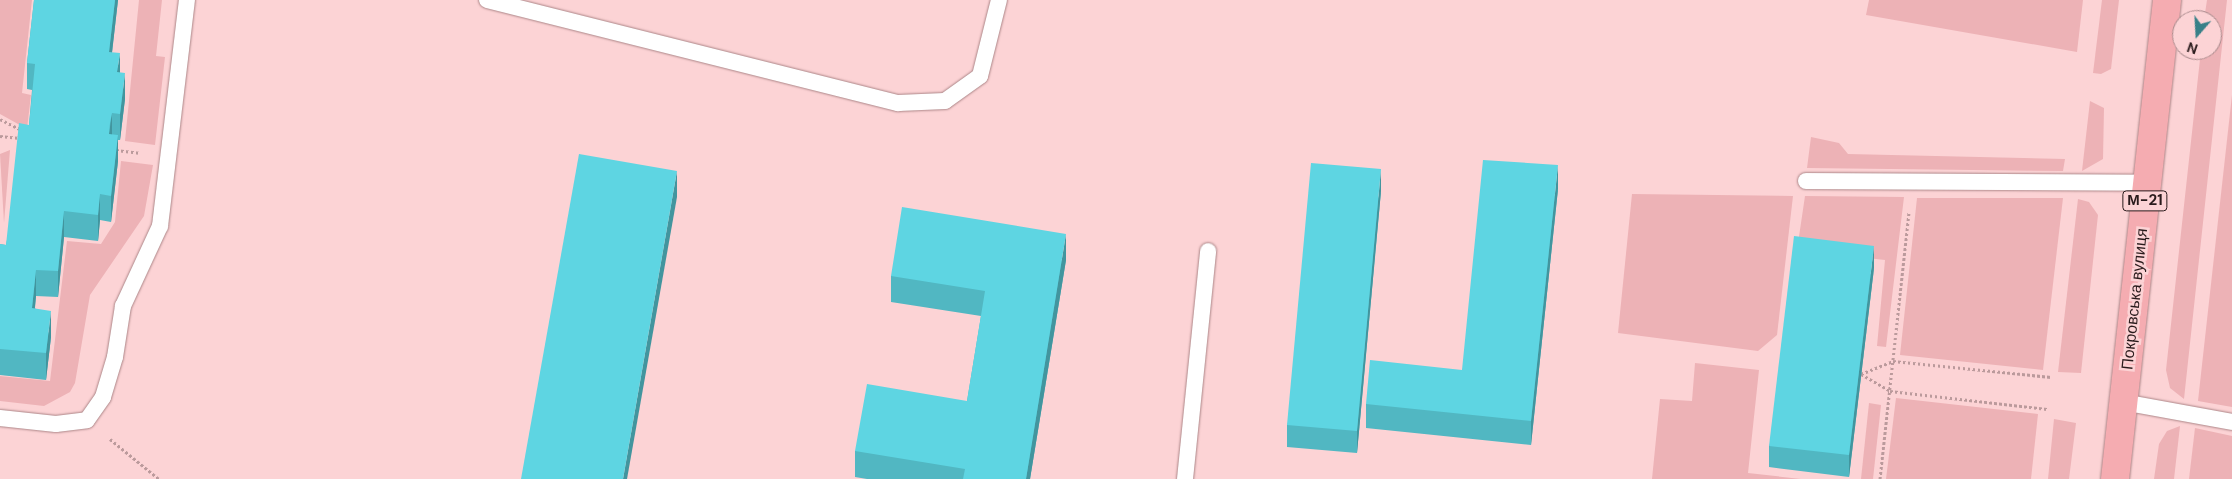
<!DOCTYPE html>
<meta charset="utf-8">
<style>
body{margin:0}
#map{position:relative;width:2232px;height:479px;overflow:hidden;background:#fcd3d5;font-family:"DM Sans",sans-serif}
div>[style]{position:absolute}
.green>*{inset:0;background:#edb2b6}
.path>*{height:3px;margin-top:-1.5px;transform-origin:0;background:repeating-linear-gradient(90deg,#bb9a9c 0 2.5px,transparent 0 5px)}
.roads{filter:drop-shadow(0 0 1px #ac8688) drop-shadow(0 0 1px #ac8688)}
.lane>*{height:16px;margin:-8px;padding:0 8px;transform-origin:8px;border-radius:8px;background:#fff}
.highway>*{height:28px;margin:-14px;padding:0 14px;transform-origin:14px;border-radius:14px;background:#f5acb1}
.wall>*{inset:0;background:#51b7c2}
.shaded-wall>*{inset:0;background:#42959e}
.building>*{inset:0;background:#5ed5e2}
span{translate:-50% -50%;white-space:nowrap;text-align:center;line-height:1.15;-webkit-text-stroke:5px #fcd3d5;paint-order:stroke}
.shield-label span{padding:1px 4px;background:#fcd3d5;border:1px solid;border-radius:4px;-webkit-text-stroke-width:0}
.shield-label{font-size:15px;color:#2a1b1c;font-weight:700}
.street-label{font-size:16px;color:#2a1b1c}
.north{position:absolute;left:2172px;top:10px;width:50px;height:50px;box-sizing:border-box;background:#fcd3d5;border:1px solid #a8898b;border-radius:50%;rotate:199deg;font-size:14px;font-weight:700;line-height:20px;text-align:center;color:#2a1b1c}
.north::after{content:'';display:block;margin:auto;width:18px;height:22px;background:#388088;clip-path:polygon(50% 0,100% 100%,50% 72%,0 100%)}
</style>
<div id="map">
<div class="green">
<i style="clip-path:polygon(0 0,32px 0,22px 93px,31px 95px,27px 129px,0 114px)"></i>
<i style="clip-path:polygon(139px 0,162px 0,156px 56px,165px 57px,155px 145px,125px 141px)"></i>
<i style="clip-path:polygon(1869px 0,2083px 0,2077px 52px,1866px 15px)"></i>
<i style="clip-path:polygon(2102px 0,2119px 0,2111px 69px,2101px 74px,2093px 73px)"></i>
<i style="clip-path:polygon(2207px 0,2227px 0,2184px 399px,2170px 388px,2166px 370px,2201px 50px,2212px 50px,2212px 20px,2204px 20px)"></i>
<i style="clip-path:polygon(2232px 95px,2232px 407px,2198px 401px)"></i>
<i style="clip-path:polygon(2090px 101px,2104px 108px,2103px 159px,2082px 171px)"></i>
<i style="clip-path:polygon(1811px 137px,1839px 143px,1848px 154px,2065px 159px,2063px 171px,1807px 168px)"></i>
<i style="clip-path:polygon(10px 150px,4px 223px,0 154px)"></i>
<i style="clip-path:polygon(121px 161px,153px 165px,144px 216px,90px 295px,75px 383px,70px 392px,44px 406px,0 401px,0 376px,50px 381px,67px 241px,101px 244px,115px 222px)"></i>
<i style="clip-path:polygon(1632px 194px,1793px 196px,1777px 335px,1758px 351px,1618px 333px)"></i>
<i style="clip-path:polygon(1805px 196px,1904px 197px,1886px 347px,1877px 346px,1885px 260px,1797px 250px)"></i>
<i style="clip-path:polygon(1917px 198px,2063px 198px,2043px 370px,1900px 355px)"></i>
<i style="clip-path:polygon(2078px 199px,2089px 202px,2098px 215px,2081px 373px,2058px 372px)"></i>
<i style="clip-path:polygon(1695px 363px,1759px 370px,1748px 473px,1801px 479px,1652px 479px,1660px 399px,1692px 401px)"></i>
<i style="clip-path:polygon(1896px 398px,2038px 414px,2031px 479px,1886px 479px)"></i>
<i style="clip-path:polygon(1869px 403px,1881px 405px,1873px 479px,1861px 479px)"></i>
<i style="clip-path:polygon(2054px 419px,2076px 423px,2069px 479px,2048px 479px)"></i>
<i style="clip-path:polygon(2180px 426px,2174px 479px,2154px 479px,2159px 444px,2167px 431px)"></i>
<i style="clip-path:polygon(2195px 428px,2232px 436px,2232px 479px,2189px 479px)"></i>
</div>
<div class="path">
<i style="left:0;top:119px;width:25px;rotate:27deg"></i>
<i style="left:0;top:136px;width:20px;rotate:6deg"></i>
<i style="left:116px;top:150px;width:23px;rotate:7deg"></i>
<i style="left:1861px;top:374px;width:35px;rotate:-22deg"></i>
<i style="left:1893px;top:361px;width:159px;rotate:5.8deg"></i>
<i style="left:1861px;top:374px;width:34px;rotate:30deg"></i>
<i style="left:1890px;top:391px;width:158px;rotate:6.5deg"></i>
<i style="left:110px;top:439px;width:63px;rotate:39.2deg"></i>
<i style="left:1880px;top:479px;width:270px;rotate:-83.8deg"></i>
</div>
<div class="roads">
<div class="lane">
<i style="left:487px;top:0;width:424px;rotate:14.1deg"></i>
<i style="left:898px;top:103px;width:47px;rotate:-2.4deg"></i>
<i style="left:945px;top:101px;width:43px;rotate:-35.5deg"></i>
<i style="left:980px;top:76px;width:78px;rotate:-76deg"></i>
<i style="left:1806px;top:181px;width:341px;rotate:0.3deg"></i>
<i style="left:2123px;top:402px;width:111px;rotate:10.4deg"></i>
<i style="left:0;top:418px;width:56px;rotate:6.1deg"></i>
<i style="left:56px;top:424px;width:31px;rotate:-7deg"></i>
<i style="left:87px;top:420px;width:28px;rotate:-55deg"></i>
<i style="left:103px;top:397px;width:42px;rotate:-73.3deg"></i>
<i style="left:115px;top:357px;width:52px;rotate:-81.1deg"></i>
<i style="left:123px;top:306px;width:88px;rotate:-65.2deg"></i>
<i style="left:160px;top:226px;width:228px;rotate:-83.2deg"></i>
<i style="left:1185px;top:479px;width:229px;rotate:-84.2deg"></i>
</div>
<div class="highway">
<i style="left:2115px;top:479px;width:482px;rotate:-83.8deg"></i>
</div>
</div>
<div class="wall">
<i style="clip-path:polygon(34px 0,118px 0,112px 53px,120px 73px,125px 99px,120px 140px,118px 140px,118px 161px,111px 222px,100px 220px,98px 241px,64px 237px,58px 297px,36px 296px,35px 308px,51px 337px,46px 380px,0 375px,0 244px,6px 245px,29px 125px,32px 90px,27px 89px,27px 63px)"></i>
<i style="clip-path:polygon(1558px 189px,1531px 445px,1366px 428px,1366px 404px,1462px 370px)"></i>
<i style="clip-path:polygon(1381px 191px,1357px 453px,1287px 447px,1287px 425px)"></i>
<i style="clip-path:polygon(1066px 260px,1030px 479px,867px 479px,855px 477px,855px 451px,967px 401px,981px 316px,891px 302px,891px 276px)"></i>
<i style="clip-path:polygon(1874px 268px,1849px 477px,1769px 467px,1769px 446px)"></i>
</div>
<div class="shaded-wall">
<i style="clip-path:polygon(115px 0,118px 0,109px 78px,109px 52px)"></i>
<i style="clip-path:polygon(120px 53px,120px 79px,117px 72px)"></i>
<i style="clip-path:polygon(125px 73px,125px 99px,120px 140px,120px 114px)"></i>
<i style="clip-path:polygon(112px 113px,112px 139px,109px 134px)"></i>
<i style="clip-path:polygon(118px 135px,118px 161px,111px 222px,111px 196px)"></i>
<i style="clip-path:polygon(1558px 165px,1558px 189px,1531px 445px,1531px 421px)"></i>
<i style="clip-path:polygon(1381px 169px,1381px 191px,1357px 453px,1357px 431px)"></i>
<i style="clip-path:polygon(677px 171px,677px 197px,627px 479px,623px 479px)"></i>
<i style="clip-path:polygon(100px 194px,100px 220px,98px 241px,98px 215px)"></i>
<i style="clip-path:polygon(64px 211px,64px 237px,58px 297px,58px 271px)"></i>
<i style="clip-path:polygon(1066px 234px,1066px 260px,1030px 479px,1026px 479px)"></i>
<i style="clip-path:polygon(1874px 246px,1874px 268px,1849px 477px,1849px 455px)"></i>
<i style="clip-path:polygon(36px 270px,36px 296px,32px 334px,32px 308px)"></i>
<i style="clip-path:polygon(51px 311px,51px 337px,46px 380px,46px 353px)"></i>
</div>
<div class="building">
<i style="clip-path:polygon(34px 0,115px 0,109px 52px,120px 53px,117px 72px,125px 73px,120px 114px,112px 113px,110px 123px,109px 134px,118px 135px,111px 196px,100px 194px,98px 215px,64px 211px,58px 271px,36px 270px,32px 308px,51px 311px,46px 353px,0 349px,0 244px,6px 245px,19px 123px,29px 125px,35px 64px,27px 63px)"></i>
<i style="clip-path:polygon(579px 154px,677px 171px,623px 479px,521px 479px)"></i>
<i style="clip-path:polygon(1483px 160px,1558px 165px,1531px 421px,1366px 404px,1370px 360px,1462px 370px)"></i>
<i style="clip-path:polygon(1311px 163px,1381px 169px,1357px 431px,1287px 425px)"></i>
<i style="clip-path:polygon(902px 207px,1066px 234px,1026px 479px,963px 479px,965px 469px,855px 451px,867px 384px,967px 401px,985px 291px,891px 276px)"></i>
<i style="clip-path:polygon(1794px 236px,1874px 246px,1849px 455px,1769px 446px)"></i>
</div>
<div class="shield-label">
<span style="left:2145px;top:201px">М-21</span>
</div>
<div class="street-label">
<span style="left:2135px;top:299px;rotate:-84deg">Покровська вулиця</span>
</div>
<div class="north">N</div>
</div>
